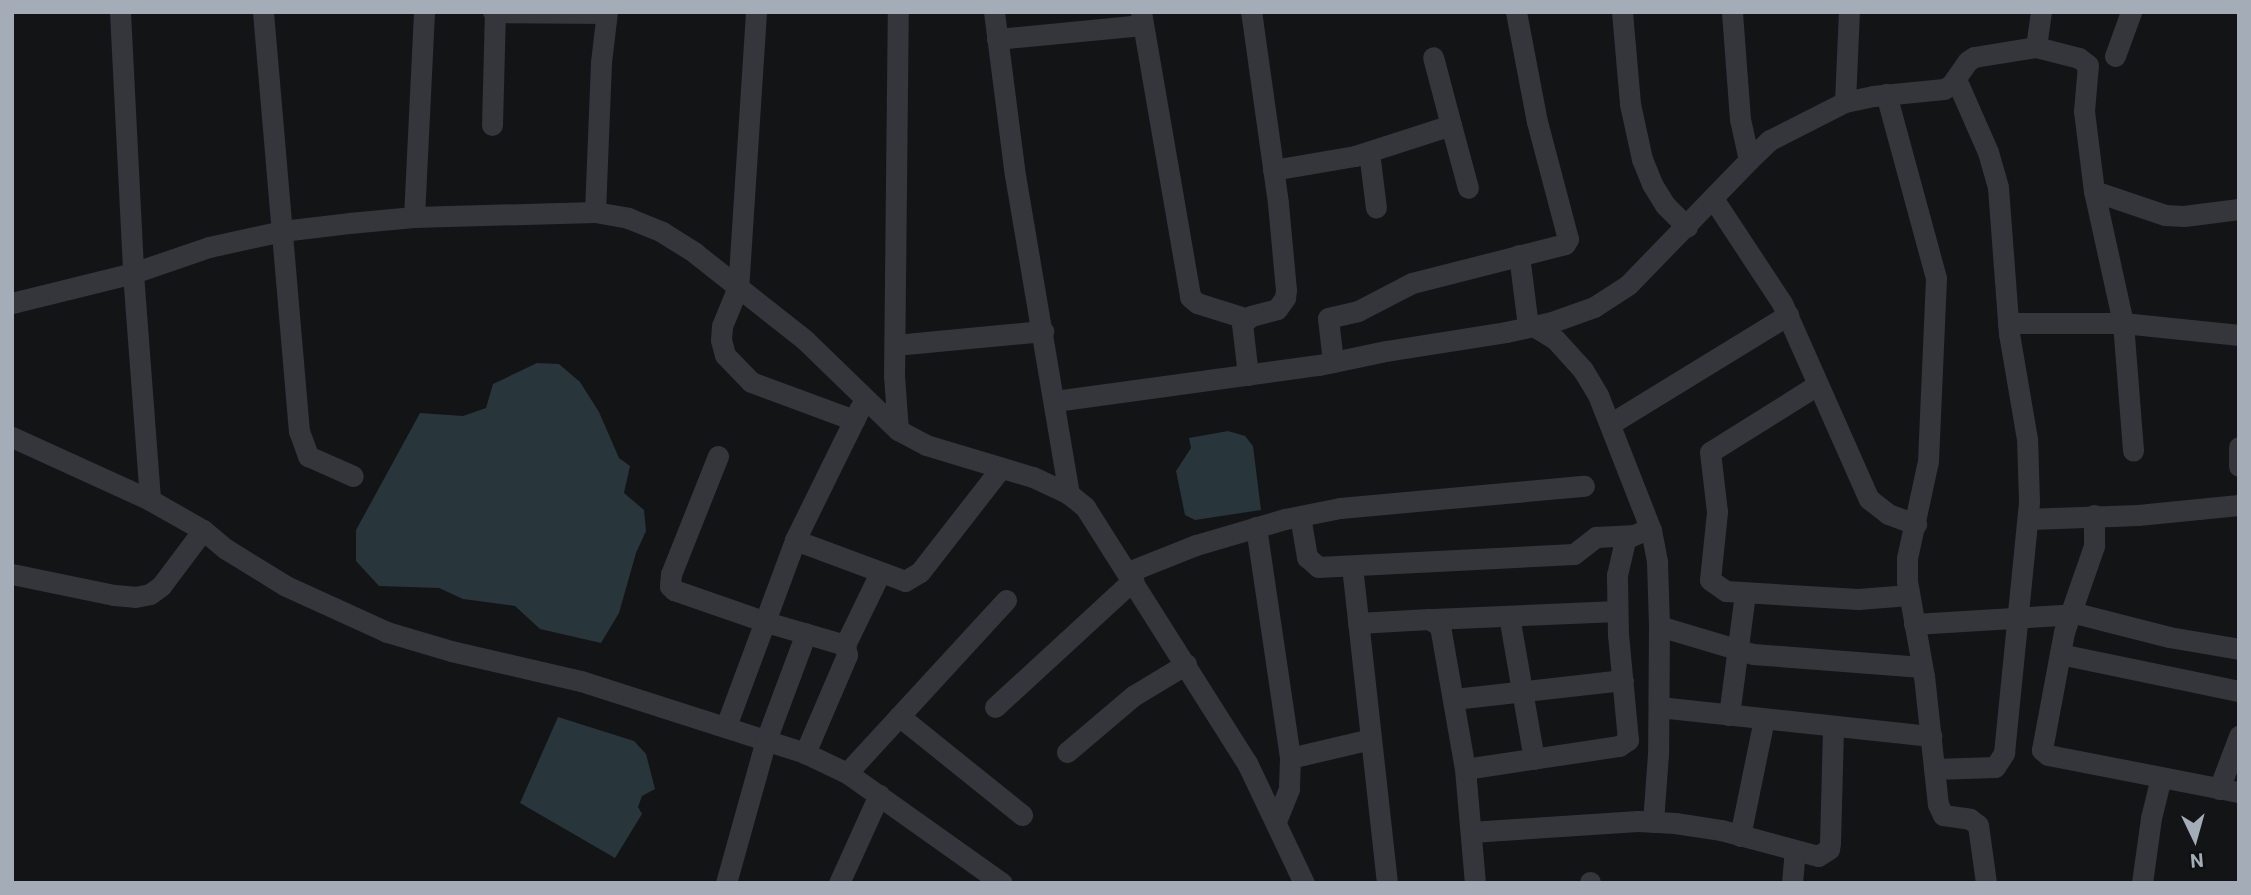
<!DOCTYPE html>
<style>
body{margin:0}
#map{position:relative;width:2251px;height:895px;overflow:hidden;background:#131416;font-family:Roboto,sans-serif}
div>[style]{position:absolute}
.water>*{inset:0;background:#28353b}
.minor>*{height:21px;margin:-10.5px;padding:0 10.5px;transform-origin:10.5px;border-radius:10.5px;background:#34363b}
span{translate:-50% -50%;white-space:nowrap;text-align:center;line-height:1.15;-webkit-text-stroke:5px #0e0f10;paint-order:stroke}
.frame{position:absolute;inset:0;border:14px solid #a4acb7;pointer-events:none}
.north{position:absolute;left:2160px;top:804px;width:70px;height:70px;-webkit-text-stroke:5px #0e0f10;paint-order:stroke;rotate:175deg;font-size:19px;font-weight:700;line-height:28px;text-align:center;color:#a4acb7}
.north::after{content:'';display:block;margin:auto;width:24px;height:32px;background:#a4acb7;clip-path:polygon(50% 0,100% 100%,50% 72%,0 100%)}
</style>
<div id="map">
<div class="water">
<i style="clip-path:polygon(537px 363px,559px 364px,580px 382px,599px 412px,619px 458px,630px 466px,624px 493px,644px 510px,646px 531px,636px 553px,619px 613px,601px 643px,540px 629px,515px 606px,463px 599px,439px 588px,379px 586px,356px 561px,356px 530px,420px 413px,463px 416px,486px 408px,493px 384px)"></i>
<i style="clip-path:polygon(1228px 431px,1245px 436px,1253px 446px,1261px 510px,1195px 520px,1185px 515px,1176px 471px,1191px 448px,1189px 438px)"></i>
<i style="clip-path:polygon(558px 717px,634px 741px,646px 754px,655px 789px,642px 796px,638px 807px,642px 814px,615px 858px,520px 803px)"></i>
</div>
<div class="minor">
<i style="left:120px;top:12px;width:261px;rotate:87.1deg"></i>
<i style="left:133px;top:273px;width:228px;rotate:85.7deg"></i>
<i style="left:263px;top:12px;width:421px;rotate:85.1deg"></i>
<i style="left:299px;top:431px;width:27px;rotate:70deg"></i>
<i style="left:308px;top:456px;width:49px;rotate:24deg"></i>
<i style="left:493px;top:12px;width:113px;rotate:0.5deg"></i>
<i style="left:756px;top:12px;width:276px;rotate:93.7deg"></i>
<i style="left:738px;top:287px;width:42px;rotate:112.3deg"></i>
<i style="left:722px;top:326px;width:14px;rotate:94deg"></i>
<i style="left:721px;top:340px;width:16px;rotate:75deg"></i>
<i style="left:725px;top:355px;width:37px;rotate:46deg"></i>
<i style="left:751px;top:382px;width:110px;rotate:20.3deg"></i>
<i style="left:994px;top:12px;width:164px;rotate:82.7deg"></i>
<i style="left:1015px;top:175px;width:324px;rotate:80.4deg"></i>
<i style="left:1141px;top:12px;width:289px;rotate:80.2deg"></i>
<i style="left:1190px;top:297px;width:9px;rotate:41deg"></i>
<i style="left:1197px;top:303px;width:50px;rotate:17.4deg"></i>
<i style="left:1622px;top:12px;width:92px;rotate:85deg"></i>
<i style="left:1630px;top:104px;width:56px;rotate:77.7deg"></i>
<i style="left:1642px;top:159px;width:27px;rotate:68deg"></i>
<i style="left:1652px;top:184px;width:25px;rotate:58deg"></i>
<i style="left:1665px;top:205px;width:31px;rotate:45deg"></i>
<i style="left:997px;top:39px;width:146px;rotate:-5.5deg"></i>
<i style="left:2036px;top:47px;width:35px;rotate:-82deg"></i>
<i style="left:2115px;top:56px;width:47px;rotate:-70deg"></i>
<i style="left:1886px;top:94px;width:191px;rotate:74.8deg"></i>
<i style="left:1936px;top:278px;width:183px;rotate:92.5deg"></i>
<i style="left:1928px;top:461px;width:99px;rotate:102.2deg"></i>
<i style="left:1907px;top:558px;width:23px;rotate:90deg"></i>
<i style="left:1907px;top:581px;width:97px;rotate:79.9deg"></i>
<i style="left:1924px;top:676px;width:129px;rotate:83.8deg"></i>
<i style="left:1938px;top:804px;width:12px;rotate:66deg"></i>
<i style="left:1943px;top:815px;width:27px;rotate:8deg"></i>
<i style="left:1970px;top:819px;width:10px;rotate:37deg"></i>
<i style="left:1978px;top:825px;width:59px;rotate:82.1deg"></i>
<i style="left:1845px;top:102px;width:90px;rotate:-87.5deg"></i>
<i style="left:492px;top:125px;width:113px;rotate:-88.5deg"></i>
<i style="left:1451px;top:125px;width:65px;rotate:74.9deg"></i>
<i style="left:1369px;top:152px;width:56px;rotate:82.9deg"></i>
<i style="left:1749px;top:160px;width:29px;rotate:-44deg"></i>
<i style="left:1770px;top:140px;width:84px;rotate:-26.9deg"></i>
<i style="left:1845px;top:102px;width:29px;rotate:-12deg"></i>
<i style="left:1873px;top:96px;width:71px;rotate:-5.6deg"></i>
<i style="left:1944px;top:89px;width:8px;rotate:-30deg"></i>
<i style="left:1951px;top:85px;width:29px;rotate:-55deg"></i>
<i style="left:1968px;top:61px;width:7px;rotate:-34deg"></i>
<i style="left:1974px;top:57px;width:63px;rotate:-9.2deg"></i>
<i style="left:2036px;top:47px;width:44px;rotate:14.3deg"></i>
<i style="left:2079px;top:58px;width:11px;rotate:38deg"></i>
<i style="left:2088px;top:65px;width:46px;rotate:95deg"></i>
<i style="left:2084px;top:111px;width:81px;rotate:82.9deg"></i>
<i style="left:2094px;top:191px;width:75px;rotate:18.7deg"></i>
<i style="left:2165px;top:215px;width:19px;rotate:3deg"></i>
<i style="left:2184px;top:216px;width:55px;rotate:-7.3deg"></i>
<i style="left:1273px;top:170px;width:83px;rotate:-9.7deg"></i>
<i style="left:1355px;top:156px;width:101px;rotate:-17.9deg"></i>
<i style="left:1451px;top:125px;width:70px;rotate:-104.8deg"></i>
<i style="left:2094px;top:191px;width:135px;rotate:77.6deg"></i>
<i style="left:2123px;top:323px;width:128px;rotate:85.5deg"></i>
<i style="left:1714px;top:200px;width:123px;rotate:56.6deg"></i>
<i style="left:1782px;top:303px;width:214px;rotate:66.1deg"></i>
<i style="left:1869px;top:499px;width:24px;rotate:38deg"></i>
<i style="left:1888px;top:514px;width:30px;rotate:20deg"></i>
<i style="left:595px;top:212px;width:150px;rotate:-87.7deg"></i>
<i style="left:601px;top:62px;width:50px;rotate:-83.2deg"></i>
<i style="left:414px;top:217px;width:205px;rotate:-87.2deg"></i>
<i style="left:1519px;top:255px;width:64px;rotate:82.8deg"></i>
<i style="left:1527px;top:318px;width:7px;rotate:63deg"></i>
<i style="left:1530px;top:324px;width:29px;rotate:31deg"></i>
<i style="left:1555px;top:339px;width:42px;rotate:47.9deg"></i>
<i style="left:1583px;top:370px;width:29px;rotate:59deg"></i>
<i style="left:1598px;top:395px;width:145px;rotate:68.6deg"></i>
<i style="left:1651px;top:530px;width:33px;rotate:79deg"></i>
<i style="left:1657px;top:562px;width:64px;rotate:88.2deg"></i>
<i style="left:1659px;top:626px;width:128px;rotate:90.4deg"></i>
<i style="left:1658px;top:754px;width:68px;rotate:94.2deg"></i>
<i style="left:12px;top:303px;width:125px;rotate:-13.9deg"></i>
<i style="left:133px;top:273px;width:80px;rotate:-18.9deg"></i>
<i style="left:209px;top:247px;width:75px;rotate:-12.4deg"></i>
<i style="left:282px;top:231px;width:67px;rotate:-6.8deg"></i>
<i style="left:349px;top:223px;width:65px;rotate:-5.3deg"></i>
<i style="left:414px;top:217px;width:181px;rotate:-1.6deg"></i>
<i style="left:595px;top:212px;width:34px;rotate:10deg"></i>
<i style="left:628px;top:218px;width:37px;rotate:22deg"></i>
<i style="left:662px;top:232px;width:39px;rotate:32deg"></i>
<i style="left:695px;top:253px;width:140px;rotate:38.3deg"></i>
<i style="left:805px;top:340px;width:129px;rotate:44.1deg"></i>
<i style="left:898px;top:430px;width:32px;rotate:28deg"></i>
<i style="left:926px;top:445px;width:112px;rotate:16.7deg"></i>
<i style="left:1033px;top:477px;width:40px;rotate:25deg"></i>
<i style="left:1069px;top:494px;width:21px;rotate:39deg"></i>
<i style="left:1085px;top:507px;width:303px;rotate:57.7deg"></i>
<i style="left:1247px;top:763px;width:133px;rotate:64.6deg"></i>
<i style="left:2008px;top:323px;width:115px"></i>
<i style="left:2123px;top:323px;width:117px;rotate:5.9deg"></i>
<i style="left:895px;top:345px;width:149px;rotate:-5.4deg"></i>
<i style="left:1333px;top:362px;width:44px;rotate:-96.5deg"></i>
<i style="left:1328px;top:318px;width:31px;rotate:-13deg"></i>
<i style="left:1358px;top:311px;width:61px;rotate:-27.4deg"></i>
<i style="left:1412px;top:283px;width:158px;rotate:-14.3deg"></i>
<i style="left:1565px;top:244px;width:6px;rotate:-59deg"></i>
<i style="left:1568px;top:239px;width:121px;rotate:-104.8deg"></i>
<i style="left:1537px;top:122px;width:112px;rotate:-100.8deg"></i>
<i style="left:1248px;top:375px;width:51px;rotate:-96.7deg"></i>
<i style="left:1242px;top:324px;width:12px;rotate:-42deg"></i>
<i style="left:1251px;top:316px;width:27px;rotate:-15deg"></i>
<i style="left:1277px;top:309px;width:14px;rotate:-54deg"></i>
<i style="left:1285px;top:298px;width:8px;rotate:-83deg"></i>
<i style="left:1286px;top:290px;width:87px;rotate:-95.3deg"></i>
<i style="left:1278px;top:203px;width:193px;rotate:-98deg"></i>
<i style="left:1817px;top:385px;width:126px;rotate:147.9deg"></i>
<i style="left:1710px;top:452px;width:60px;rotate:83.3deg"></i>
<i style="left:1717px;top:512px;width:68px;rotate:95.9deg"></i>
<i style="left:1710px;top:580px;width:19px;rotate:35deg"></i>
<i style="left:1726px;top:591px;width:132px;rotate:3.5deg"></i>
<i style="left:1858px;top:599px;width:51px;rotate:-4.5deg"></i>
<i style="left:1055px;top:401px;width:266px;rotate:-7.8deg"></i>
<i style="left:1319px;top:365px;width:68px;rotate:-11.8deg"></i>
<i style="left:1386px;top:351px;width:121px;rotate:-9deg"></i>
<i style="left:1506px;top:332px;width:47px;rotate:-12.3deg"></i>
<i style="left:1552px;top:322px;width:45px;rotate:-19.7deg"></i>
<i style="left:1594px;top:307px;width:40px;rotate:-32.9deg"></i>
<i style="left:1628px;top:285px;width:174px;rotate:-45.9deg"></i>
<i style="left:1749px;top:160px;width:42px;rotate:-102.4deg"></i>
<i style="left:1740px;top:119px;width:107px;rotate:-94.3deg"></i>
<i style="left:1610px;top:424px;width:209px;rotate:-31.5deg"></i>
<i style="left:898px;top:430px;width:54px;rotate:-94.2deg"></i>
<i style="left:894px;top:376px;width:364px;rotate:-89.4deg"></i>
<i style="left:12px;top:437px;width:152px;rotate:24.5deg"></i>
<i style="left:150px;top:500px;width:61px;rotate:29.5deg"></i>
<i style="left:203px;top:530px;width:30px;rotate:40deg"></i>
<i style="left:226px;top:549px;width:70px;rotate:31.7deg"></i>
<i style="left:286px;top:586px;width:111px;rotate:24.5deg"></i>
<i style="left:387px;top:632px;width:67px;rotate:16.5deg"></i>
<i style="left:451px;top:651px;width:133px;rotate:13deg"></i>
<i style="left:581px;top:681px;width:235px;rotate:17.8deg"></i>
<i style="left:805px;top:753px;width:47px;rotate:25.5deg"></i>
<i style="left:847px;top:773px;width:190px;rotate:35.4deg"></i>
<i style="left:2239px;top:447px;width:19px;rotate:90deg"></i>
<i style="left:718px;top:456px;width:127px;rotate:111.7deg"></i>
<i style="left:671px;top:574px;width:12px;rotate:95deg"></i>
<i style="left:670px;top:586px;width:6px;rotate:45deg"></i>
<i style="left:674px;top:590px;width:97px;rotate:19.2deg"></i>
<i style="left:766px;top:622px;width:82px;rotate:16.2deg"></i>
<i style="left:845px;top:645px;width:10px;rotate:79deg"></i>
<i style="left:847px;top:655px;width:107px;rotate:113.2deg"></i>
<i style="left:2094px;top:515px;width:31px;rotate:90deg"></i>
<i style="left:2094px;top:546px;width:91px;rotate:109.2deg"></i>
<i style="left:2064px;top:632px;width:120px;rotate:100.6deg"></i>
<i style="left:2042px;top:750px;width:8px;rotate:40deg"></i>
<i style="left:2048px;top:755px;width:195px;rotate:11deg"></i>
<i style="left:1300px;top:516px;width:42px;rotate:80.3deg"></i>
<i style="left:1307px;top:557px;width:15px;rotate:42deg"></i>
<i style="left:1318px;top:567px;width:256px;rotate:-2.9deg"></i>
<i style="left:1574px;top:554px;width:28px;rotate:-38deg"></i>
<i style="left:1596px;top:537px;width:34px;rotate:-3deg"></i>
<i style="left:2028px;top:519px;width:110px;rotate:-2.1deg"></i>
<i style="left:2138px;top:515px;width:101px;rotate:-5.7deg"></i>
<i style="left:1256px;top:527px;width:233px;rotate:81.6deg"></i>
<i style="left:1290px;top:758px;width:31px;rotate:92deg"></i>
<i style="left:1289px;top:789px;width:35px;rotate:112deg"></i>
<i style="left:795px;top:540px;width:117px;rotate:20.4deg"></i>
<i style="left:905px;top:581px;width:17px;rotate:-31deg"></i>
<i style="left:920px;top:572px;width:132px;rotate:-52.1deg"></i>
<i style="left:1352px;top:566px;width:319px;rotate:83.7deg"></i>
<i style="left:1128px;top:572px;width:73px;rotate:-21.7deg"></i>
<i style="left:1196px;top:545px;width:93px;rotate:-16.3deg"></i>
<i style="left:1285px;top:519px;width:56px;rotate:-11.3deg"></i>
<i style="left:1340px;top:508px;width:245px;rotate:-5.2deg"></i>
<i style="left:12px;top:574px;width:104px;rotate:11.6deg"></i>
<i style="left:114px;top:595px;width:21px;rotate:5deg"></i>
<i style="left:135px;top:597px;width:15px;rotate:-11deg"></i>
<i style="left:150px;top:594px;width:14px;rotate:-36deg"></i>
<i style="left:161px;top:586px;width:70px;rotate:-53.1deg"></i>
<i style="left:1509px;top:616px;width:145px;rotate:80.1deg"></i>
<i style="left:1433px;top:619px;width:184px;rotate:-2.5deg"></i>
<i style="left:1358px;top:623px;width:71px;rotate:-3.2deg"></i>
<i style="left:1429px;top:619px;width:13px;rotate:32deg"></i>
<i style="left:1440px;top:626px;width:145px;rotate:80.1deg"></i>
<i style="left:1465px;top:769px;width:114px;rotate:85deg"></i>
<i style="left:1914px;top:624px;width:165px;rotate:-3.5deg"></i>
<i style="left:2079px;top:614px;width:93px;rotate:14.3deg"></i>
<i style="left:2169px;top:637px;width:71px;rotate:9.7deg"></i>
<i style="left:1659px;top:626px;width:98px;rotate:16.6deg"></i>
<i style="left:1753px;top:654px;width:169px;rotate:4.4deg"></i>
<i style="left:845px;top:645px;width:80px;rotate:-64.1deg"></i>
<i style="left:2060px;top:654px;width:183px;rotate:11.7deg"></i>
<i style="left:1454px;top:699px;width:170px;rotate:-6.4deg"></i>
<i style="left:995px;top:707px;width:188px;rotate:-42.6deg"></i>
<i style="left:1659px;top:707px;width:274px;rotate:6.1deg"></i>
<i style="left:1729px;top:715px;width:123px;rotate:-82.5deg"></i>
<i style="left:899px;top:716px;width:158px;rotate:38.8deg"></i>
<i style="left:726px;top:726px;width:198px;rotate:-69.6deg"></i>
<i style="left:795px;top:540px;width:147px;rotate:-63.8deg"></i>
<i style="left:1067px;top:752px;width:87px;rotate:-40.3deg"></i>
<i style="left:1133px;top:696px;width:62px;rotate:-31.1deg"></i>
<i style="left:1290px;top:758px;width:83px;rotate:-13.2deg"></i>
<i style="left:1465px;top:769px;width:156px;rotate:-8.5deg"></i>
<i style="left:1619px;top:746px;width:11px;rotate:-34deg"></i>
<i style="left:1628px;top:740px;width:105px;rotate:-95.4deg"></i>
<i style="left:1618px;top:635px;width:60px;rotate:-91deg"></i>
<i style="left:1617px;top:575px;width:37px;rotate:-77deg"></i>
<i style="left:1625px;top:539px;width:27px;rotate:-24deg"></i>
<i style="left:1934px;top:769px;width:61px;rotate:-1.9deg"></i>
<i style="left:1995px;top:767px;width:17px;rotate:-57deg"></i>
<i style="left:2004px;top:753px;width:253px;rotate:-84.3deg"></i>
<i style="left:2029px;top:501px;width:62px;rotate:-91.8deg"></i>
<i style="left:2027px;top:439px;width:107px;rotate:-99.7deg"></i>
<i style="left:2009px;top:334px;width:147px;rotate:-94.3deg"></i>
<i style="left:1998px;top:187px;width:36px;rotate:-106deg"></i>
<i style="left:1988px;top:152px;width:80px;rotate:-113.7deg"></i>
<i style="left:847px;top:773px;width:235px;rotate:-47.4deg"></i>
<i style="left:2219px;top:789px;width:57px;rotate:-69.3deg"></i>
<i style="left:1471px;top:832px;width:167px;rotate:-3.8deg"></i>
<i style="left:1638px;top:821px;width:37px;rotate:3deg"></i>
<i style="left:1675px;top:823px;width:47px;rotate:8.7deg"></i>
<i style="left:1721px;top:830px;width:100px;rotate:15deg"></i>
<i style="left:1818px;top:856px;width:13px;rotate:-32deg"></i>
<i style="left:1829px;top:849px;width:6px;rotate:-81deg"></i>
<i style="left:1830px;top:843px;width:115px;rotate:-88.5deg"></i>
<i style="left:1740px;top:836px;width:119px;rotate:-78.4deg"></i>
<i style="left:726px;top:883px;width:148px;rotate:-74.4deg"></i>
<i style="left:766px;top:740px;width:114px;rotate:-69.5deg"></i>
<i style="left:839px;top:883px;width:97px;rotate:-65.6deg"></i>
<i style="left:1590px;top:883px;width:1px;rotate:-90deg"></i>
<i style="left:1792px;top:883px;width:32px;rotate:-85deg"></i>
<i style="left:2142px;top:883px;width:66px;rotate:-82.1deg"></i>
<i style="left:2151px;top:818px;width:42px;rotate:-76.3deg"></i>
</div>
<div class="frame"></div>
<div class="north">N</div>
</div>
